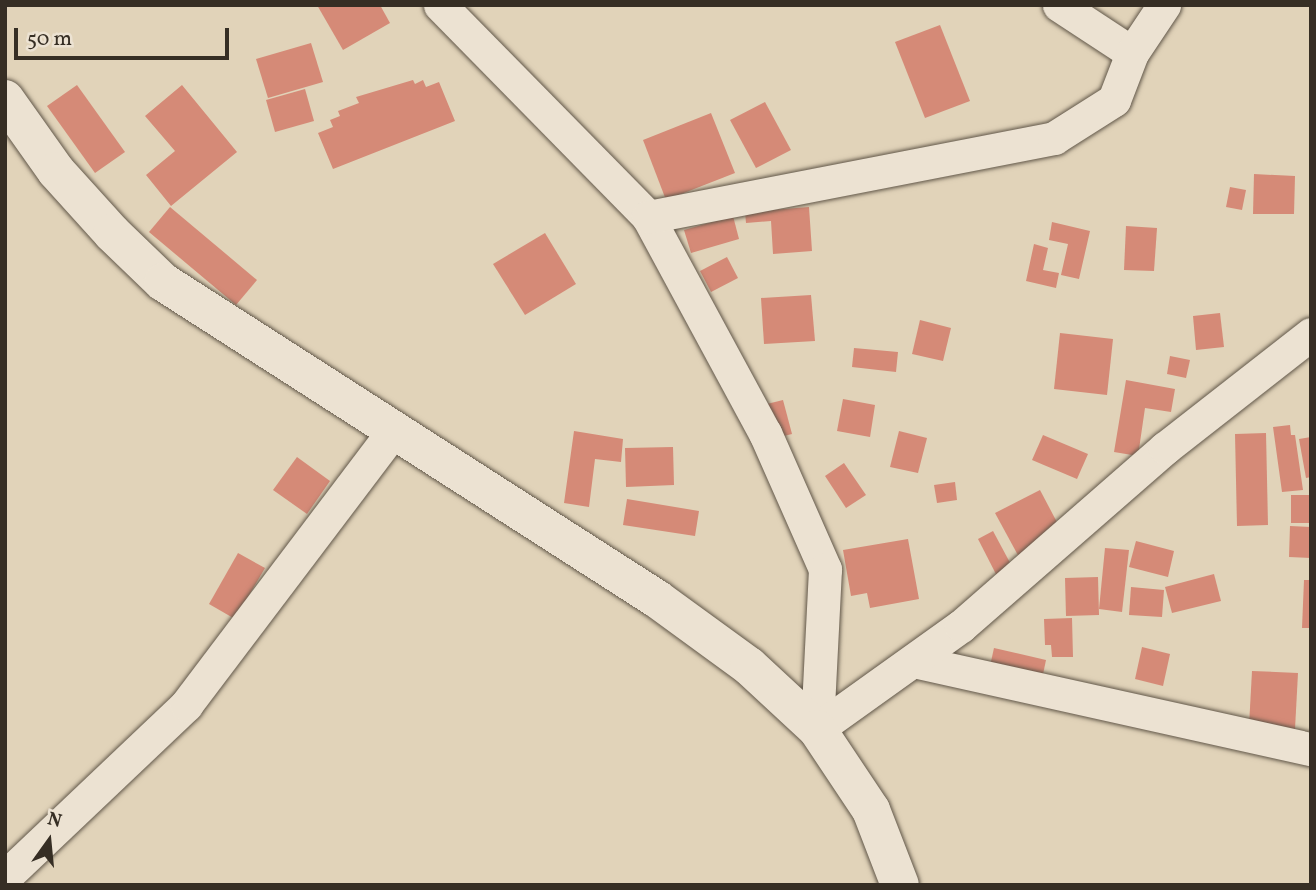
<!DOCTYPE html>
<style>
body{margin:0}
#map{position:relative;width:1316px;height:890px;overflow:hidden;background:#e1d3b9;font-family:Vollkorn,serif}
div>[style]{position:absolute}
.building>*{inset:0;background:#d58a77}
.roads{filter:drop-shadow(0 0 2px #615749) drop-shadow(0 0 2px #615749)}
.street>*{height:33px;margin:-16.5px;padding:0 16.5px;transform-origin:16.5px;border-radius:16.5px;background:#ece2d2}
.secondary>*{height:38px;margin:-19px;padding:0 19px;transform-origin:19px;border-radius:19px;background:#ece2d2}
span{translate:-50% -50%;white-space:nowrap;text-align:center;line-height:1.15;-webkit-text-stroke:5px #ece2d2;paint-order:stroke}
.frame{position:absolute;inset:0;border:7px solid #362e24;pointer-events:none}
.north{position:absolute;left:14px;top:806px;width:70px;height:70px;-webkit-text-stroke:5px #ece2d2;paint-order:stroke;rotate:15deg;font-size:19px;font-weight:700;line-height:28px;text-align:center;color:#362e24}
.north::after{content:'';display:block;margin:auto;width:24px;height:32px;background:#362e24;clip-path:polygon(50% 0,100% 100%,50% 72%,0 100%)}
.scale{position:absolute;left:14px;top:28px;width:215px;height:32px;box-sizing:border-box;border:4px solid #362e24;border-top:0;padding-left:9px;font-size:21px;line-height:24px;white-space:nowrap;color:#362e24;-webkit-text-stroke:5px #ece2d2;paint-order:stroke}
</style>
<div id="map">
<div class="building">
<i style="clip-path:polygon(317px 5px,380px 5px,390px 23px,343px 50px)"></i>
<i style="clip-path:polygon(940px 25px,970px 101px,925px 118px,895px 42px)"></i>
<i style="clip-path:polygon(311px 43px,323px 82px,268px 98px,256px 59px)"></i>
<i style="clip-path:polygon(413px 80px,415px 84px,423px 80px,426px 87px,439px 82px,455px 121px,333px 169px,318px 133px,333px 127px,330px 120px,340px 116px,338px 111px,359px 103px,356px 97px)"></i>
<i style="clip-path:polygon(77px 85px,125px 152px,95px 173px,47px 106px)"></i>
<i style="clip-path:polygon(182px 85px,237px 152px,171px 206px,146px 175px,175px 151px,145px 116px)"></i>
<i style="clip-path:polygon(305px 89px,314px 121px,275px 132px,266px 100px)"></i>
<i style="clip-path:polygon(765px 102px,791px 150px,756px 168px,730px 120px)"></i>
<i style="clip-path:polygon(711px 113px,735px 173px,666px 200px,643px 140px)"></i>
<i style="clip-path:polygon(1254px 174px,1295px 176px,1294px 214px,1253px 214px)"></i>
<i style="clip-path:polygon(1230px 187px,1246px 190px,1242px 210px,1226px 207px)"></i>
<i style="clip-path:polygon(170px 207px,257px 280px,236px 305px,149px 232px)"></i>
<i style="clip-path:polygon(809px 207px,812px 251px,773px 254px,771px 221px,746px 223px,745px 212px)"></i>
<i style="clip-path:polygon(733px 216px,739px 239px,691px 253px,684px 230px)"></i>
<i style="clip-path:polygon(1052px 222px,1090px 231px,1079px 279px,1061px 275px,1068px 244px,1049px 240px)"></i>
<i style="clip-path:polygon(1126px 226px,1157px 228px,1154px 271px,1124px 270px)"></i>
<i style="clip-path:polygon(545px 233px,576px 284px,525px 315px,493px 264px)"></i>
<i style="clip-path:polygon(1034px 244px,1048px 248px,1043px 270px,1059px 273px,1056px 288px,1026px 281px)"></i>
<i style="clip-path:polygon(727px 257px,738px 278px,711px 292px,700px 271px)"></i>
<i style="clip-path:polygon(811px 295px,815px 341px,764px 344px,761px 298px)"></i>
<i style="clip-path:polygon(1220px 313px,1224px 347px,1196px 350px,1193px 316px)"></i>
<i style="clip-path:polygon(920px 320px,951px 328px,943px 361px,912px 354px)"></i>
<i style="clip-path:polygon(1060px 333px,1113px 339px,1107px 395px,1054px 389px)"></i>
<i style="clip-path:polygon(854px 348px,898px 352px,896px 372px,852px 367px)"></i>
<i style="clip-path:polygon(1170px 356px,1190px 360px,1186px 378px,1167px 374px)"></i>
<i style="clip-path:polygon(1126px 380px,1175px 389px,1171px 412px,1145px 408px,1138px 456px,1114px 452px)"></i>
<i style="clip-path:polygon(843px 399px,875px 405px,870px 437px,837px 431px)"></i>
<i style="clip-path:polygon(783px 400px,792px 434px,772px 439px,763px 405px)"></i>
<i style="clip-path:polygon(1290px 425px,1291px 435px,1295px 435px,1303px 490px,1282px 492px,1273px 427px)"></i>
<i style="clip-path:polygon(574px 431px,623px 439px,621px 462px,595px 459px,589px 507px,564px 503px)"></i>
<i style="clip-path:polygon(899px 431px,927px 438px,918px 473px,890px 467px)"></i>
<i style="clip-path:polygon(1266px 433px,1268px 525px,1237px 526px,1235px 434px)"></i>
<i style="clip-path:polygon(1043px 435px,1088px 454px,1077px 479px,1032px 460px)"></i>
<i style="clip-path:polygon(1311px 437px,1311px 477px,1306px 478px,1299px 439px)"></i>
<i style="clip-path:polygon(673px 447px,674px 485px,626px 487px,625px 448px)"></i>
<i style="clip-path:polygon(297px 457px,330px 481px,307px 514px,273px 490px)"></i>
<i style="clip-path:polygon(844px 463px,866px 495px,846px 508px,825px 476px)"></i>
<i style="clip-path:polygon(955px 482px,957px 500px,937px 503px,934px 485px)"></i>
<i style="clip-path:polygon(1040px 490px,1069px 545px,1025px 568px,995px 513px)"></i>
<i style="clip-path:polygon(1291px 495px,1310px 495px,1310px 523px,1291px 523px)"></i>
<i style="clip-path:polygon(627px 499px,699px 511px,695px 536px,623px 525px)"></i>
<i style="clip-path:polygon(1290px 526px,1311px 527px,1311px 558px,1289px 557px)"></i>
<i style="clip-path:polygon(993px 531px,1015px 572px,999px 580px,978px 539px)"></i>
<i style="clip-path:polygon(908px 539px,919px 599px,870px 608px,867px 593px,851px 596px,843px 550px)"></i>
<i style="clip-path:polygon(1136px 541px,1174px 551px,1168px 577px,1129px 567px)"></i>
<i style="clip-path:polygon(1105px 548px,1129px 550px,1122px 612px,1099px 609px)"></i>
<i style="clip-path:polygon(238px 553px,265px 568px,235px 619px,209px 604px)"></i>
<i style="clip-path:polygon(1214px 574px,1221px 601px,1172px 613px,1165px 587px)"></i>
<i style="clip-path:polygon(1098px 577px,1099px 615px,1066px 616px,1065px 578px)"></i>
<i style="clip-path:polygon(1304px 580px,1311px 580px,1311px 628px,1302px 628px)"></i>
<i style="clip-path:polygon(1131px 587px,1164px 590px,1162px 617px,1129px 615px)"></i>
<i style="clip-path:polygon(1072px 618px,1073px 657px,1052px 657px,1051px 645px,1045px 645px,1044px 619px)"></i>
<i style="clip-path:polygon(1142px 647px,1170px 654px,1163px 686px,1135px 679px)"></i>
<i style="clip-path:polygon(994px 648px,1046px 660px,1038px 698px,990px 666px)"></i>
<i style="clip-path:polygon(1252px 671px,1298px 673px,1295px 729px,1249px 726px)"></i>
</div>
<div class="roads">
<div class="street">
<i style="left:440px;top:5px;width:297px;rotate:45.5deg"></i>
<i style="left:648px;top:217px;width:246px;rotate:61.6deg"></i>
<i style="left:765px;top:433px;width:149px;rotate:66.2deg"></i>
<i style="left:825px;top:569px;width:160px;rotate:92.9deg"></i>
<i style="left:1059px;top:5px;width:87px;rotate:33.3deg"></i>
<i style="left:648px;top:217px;width:414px;rotate:-11deg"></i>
<i style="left:1054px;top:138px;width:71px;rotate:-32.3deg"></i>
<i style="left:1114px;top:100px;width:50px;rotate:-69deg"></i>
<i style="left:1132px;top:53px;width:58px;rotate:-56.3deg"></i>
<i style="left:913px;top:661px;width:408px;rotate:12.5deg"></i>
<i style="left:817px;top:729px;width:177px;rotate:-35.6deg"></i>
<i style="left:961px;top:626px;width:271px;rotate:-41.1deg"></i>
<i style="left:1165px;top:448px;width:185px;rotate:-38deg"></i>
<i style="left:5px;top:877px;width:250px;rotate:-43.5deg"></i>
<i style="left:186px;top:705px;width:343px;rotate:-52.9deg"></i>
</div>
<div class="secondary">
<i style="left:5px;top:99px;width:88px;rotate:54.7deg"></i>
<i style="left:56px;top:171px;width:84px;rotate:47.9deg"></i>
<i style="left:112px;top:233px;width:71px;rotate:43.9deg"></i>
<i style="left:163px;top:282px;width:587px;rotate:32.69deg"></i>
<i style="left:657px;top:599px;width:114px;rotate:36.1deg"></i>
<i style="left:749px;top:666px;width:93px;rotate:42.8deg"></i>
<i style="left:817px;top:729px;width:97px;rotate:56.3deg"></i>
<i style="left:871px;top:810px;width:80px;rotate:68.9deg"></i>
</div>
</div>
<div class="frame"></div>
<div class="north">N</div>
<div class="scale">50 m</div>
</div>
